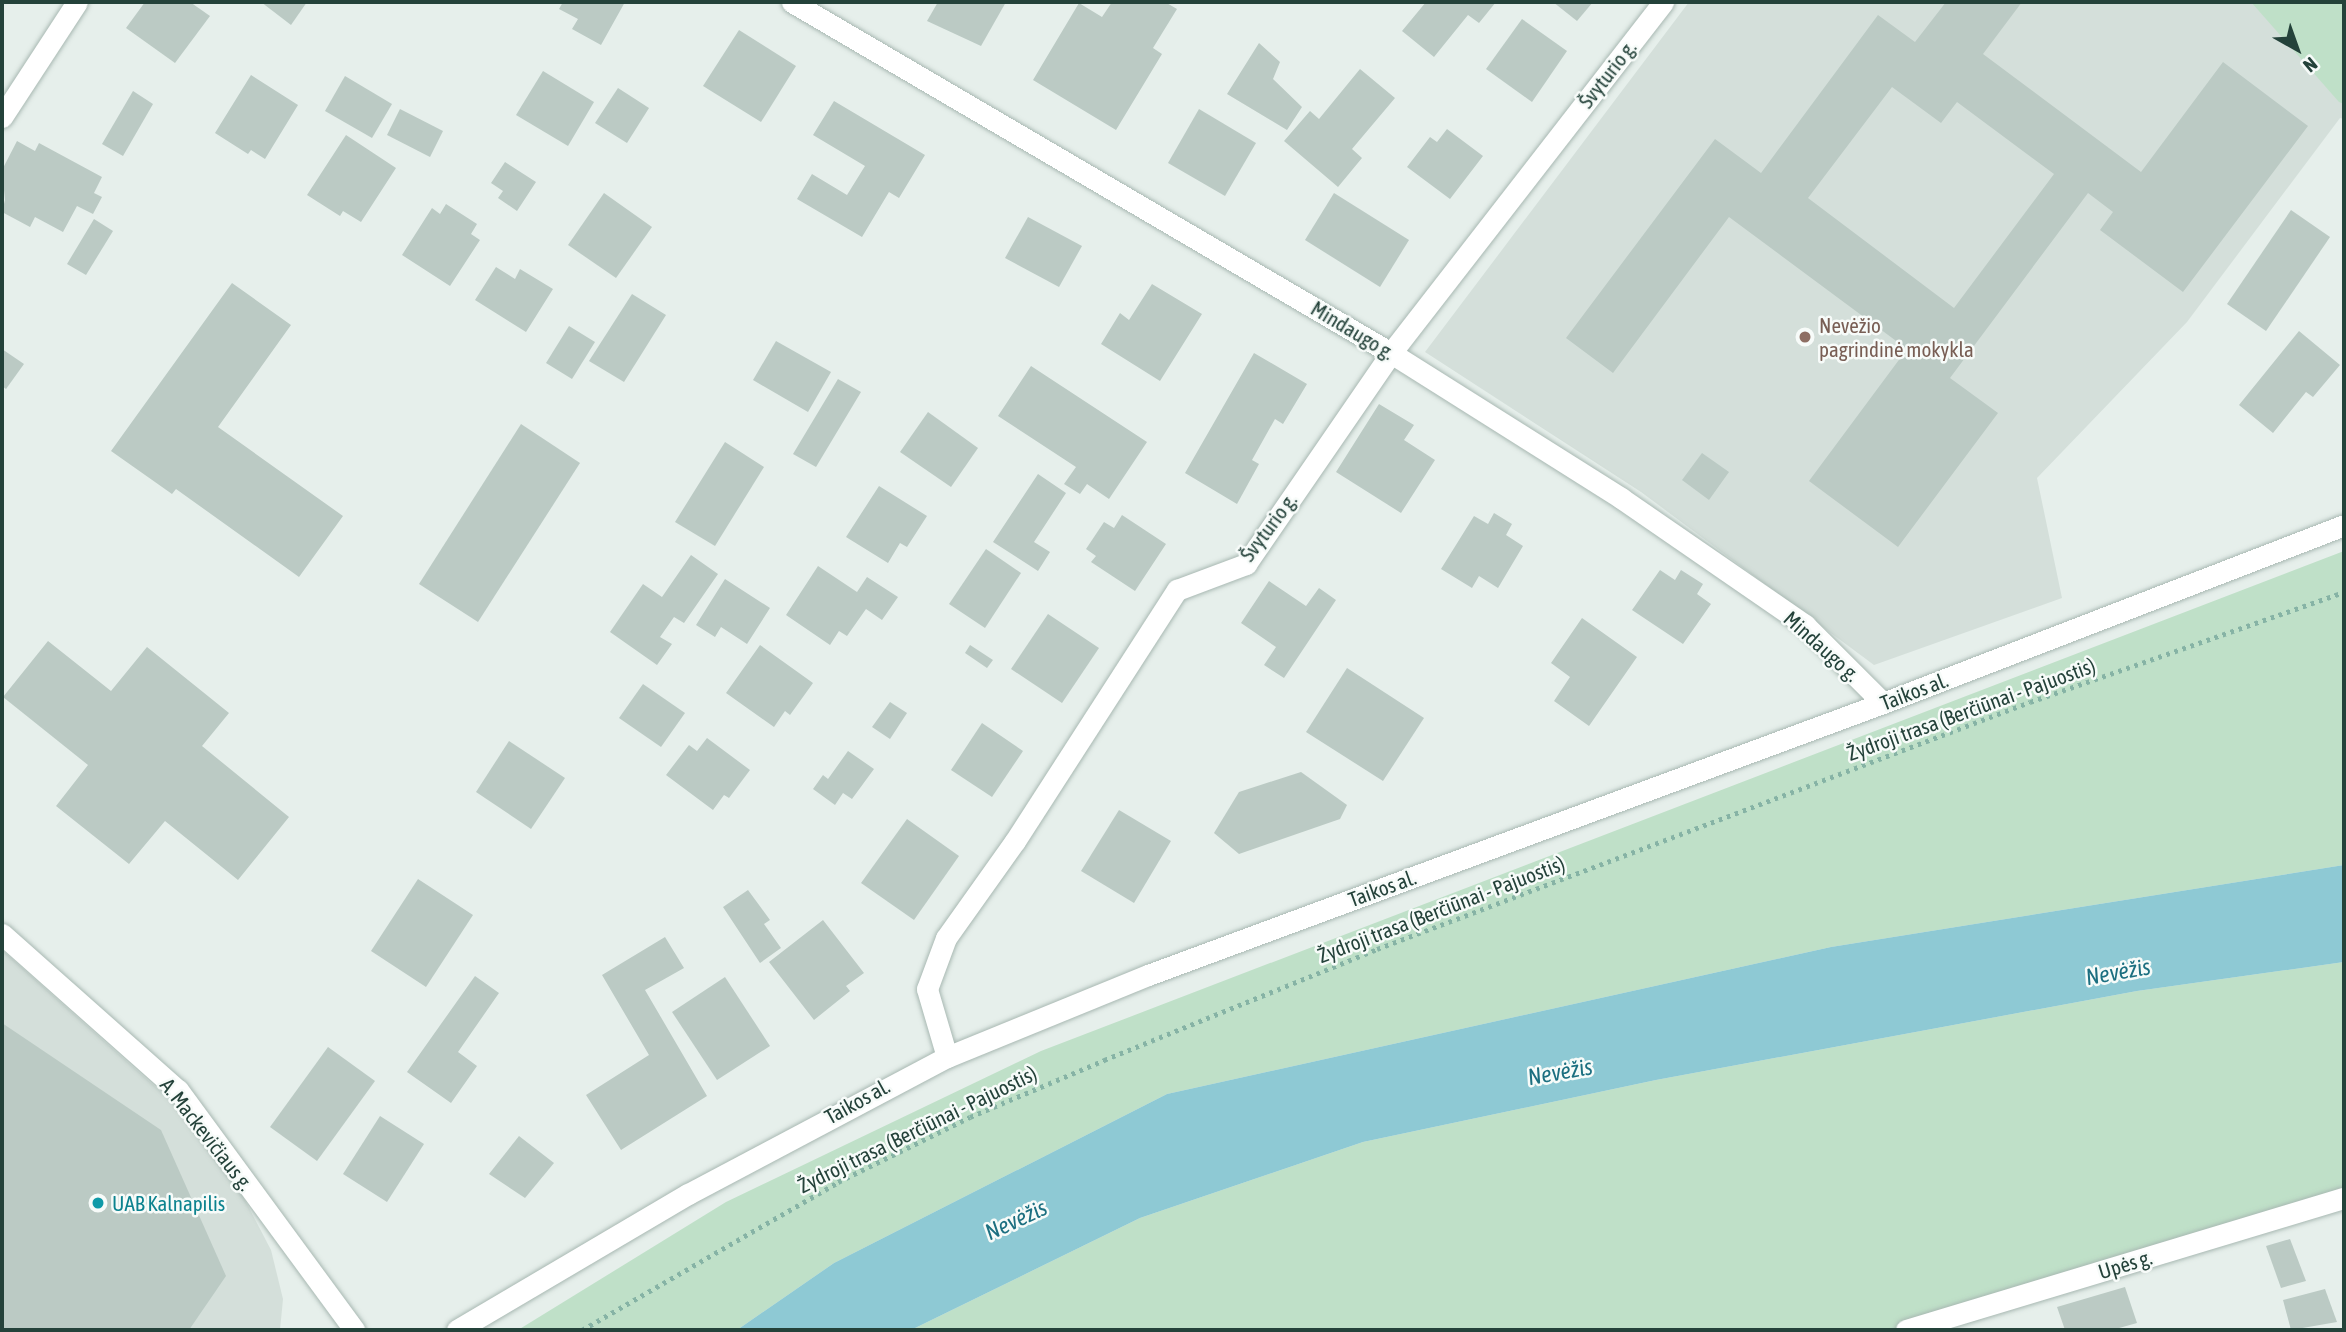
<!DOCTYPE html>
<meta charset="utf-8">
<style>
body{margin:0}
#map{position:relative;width:2346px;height:1332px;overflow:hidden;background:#e6efeb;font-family:"Asap Condensed",sans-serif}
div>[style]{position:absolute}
.built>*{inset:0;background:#d4dfda}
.green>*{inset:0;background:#bfe0c8}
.water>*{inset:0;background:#8ec9d4}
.building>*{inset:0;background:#bbcac4}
.path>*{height:4.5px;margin-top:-2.25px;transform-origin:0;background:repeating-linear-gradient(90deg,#86b3a5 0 3.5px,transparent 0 8.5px)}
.roads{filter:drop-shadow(0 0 2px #a8b8b2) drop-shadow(0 0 2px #a8b8b2)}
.street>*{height:21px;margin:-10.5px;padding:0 10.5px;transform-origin:10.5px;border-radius:10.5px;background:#fff}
.secondary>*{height:21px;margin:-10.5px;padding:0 10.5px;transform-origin:10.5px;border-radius:10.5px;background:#fff}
.dots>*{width:19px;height:19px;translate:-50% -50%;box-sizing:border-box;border:4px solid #f7fbf9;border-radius:50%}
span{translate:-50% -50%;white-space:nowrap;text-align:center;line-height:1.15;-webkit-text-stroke:5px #f7fbf9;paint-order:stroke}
.street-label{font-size:21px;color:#24423a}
.education-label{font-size:21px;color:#785e54}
.left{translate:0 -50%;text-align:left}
.culture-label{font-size:21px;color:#0d838f}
.water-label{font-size:23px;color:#1c6f80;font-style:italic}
.frame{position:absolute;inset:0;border:4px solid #24423a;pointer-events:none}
.north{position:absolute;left:2262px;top:14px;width:70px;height:70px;-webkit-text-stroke:5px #f7fbf9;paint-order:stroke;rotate:140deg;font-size:19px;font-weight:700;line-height:28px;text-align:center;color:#24423a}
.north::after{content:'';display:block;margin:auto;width:24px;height:32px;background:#24423a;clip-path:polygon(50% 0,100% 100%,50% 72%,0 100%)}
</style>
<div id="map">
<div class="built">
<i style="clip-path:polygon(1689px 2px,2344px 2px,2344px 119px,2340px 118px,2187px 322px,2037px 478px,2062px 598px,1874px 665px,1641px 492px,1425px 352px)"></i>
<i style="clip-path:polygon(2px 950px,179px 1108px,236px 1183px,271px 1250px,283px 1299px,280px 1330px,2px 1330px)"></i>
</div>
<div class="green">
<i style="clip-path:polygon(2251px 2px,2344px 2px,2344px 104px,2339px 102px)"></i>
<i style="clip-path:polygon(2344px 551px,2344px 865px,1831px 947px,1167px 1094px,834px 1263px,737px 1330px,518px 1330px,726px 1202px,1041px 1051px)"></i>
<i style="clip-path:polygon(2344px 962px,2344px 1198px,1906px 1330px,911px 1330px,1140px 1218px,1363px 1142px,1656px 1080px,2137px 991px)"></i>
</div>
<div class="water">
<i style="clip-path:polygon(2344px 865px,2344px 962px,2137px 991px,1656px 1080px,1363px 1142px,1140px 1218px,911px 1330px,737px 1330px,834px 1263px,1167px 1094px,1831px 947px)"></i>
</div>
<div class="building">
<i style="clip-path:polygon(145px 2px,190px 2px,210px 16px,175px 63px,126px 28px)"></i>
<i style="clip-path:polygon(261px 2px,307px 2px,291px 25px)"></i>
<i style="clip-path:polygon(563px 2px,625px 2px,601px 45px,572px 29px,578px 19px,559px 9px)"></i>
<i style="clip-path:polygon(938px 2px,1006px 2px,981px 46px,927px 21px)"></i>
<i style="clip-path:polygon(1112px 2px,1165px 2px,1177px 9px,1153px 48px,1162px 54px,1116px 130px,1033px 80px,1079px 3px,1102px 17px)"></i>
<i style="clip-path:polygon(1426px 2px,1496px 2px,1479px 23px,1468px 15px,1434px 57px,1402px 31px)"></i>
<i style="clip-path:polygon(1553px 2px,1593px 2px,1577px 21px)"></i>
<i style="clip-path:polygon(evenodd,1946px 2px,2022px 2px,1983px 54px,2141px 172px,2223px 62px,2308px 126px,2183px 292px,2100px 230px,2113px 212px,2088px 193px,1950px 378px,1998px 413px,1898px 547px,1809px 481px,1907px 349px,1729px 217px,1613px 373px,1566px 338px,1715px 139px,1761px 173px,1878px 15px,1915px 42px,1946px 2px,1892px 87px,1941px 123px,1957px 102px,2054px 174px,1954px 308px,1808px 198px,1892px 87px)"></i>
<i style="clip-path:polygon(1522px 19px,1567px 51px,1532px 102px,1486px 69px)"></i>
<i style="clip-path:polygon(739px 30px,796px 66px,761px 122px,703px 86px)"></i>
<i style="clip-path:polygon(1259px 43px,1280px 62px,1273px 79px,1302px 107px,1287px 130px,1227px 94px)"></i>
<i style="clip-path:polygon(1360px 69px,1395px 98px,1352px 149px,1362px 158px,1338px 187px,1284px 141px,1310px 111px,1319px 119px)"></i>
<i style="clip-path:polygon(543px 71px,594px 102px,568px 146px,516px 115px)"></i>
<i style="clip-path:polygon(251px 75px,298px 105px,265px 159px,251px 150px,248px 154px,215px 133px)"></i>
<i style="clip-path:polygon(345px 76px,392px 104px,372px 138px,325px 111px)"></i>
<i style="clip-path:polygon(618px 88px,649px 108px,627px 143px,595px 123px)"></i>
<i style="clip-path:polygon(133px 91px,153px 104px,123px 156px,102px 144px)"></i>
<i style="clip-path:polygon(834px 101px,925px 155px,899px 198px,889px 192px,862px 237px,797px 199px,812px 174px,847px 195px,865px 166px,813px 135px)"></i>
<i style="clip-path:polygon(400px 109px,443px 131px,430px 157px,387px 135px)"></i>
<i style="clip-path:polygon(1199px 109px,1256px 143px,1225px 196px,1168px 163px)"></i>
<i style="clip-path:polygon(1447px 129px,1483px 156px,1450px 199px,1407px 167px,1430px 137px,1437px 142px)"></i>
<i style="clip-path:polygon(346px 135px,396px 168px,361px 222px,343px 211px,340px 216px,307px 195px)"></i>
<i style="clip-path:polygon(17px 141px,35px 151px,39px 143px,102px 177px,94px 193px,102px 197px,93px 214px,77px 206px,63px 232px,35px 217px,30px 227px,2px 212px,5px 200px,2px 170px)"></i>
<i style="clip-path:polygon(505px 162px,536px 182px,517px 211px,498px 198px,503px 191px,491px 183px)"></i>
<i style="clip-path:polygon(604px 193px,652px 227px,616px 278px,568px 245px)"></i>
<i style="clip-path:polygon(1334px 193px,1409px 240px,1380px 287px,1305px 240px)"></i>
<i style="clip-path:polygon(446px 204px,477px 224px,471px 234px,480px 240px,450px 286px,402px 255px,432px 208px,440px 214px)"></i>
<i style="clip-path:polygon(2291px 210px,2330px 237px,2266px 331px,2227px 304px)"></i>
<i style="clip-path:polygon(1028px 217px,1082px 246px,1059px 287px,1005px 258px)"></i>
<i style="clip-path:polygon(94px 219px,113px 231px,86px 275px,67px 264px)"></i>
<i style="clip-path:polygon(496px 267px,515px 279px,520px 269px,553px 289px,526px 332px,475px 300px)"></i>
<i style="clip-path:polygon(232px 283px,291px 325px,218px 427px,343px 516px,299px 577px,176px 489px,172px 494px,111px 451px)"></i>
<i style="clip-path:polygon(1152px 284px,1202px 314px,1160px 381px,1101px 344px,1120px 313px,1129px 320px)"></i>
<i style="clip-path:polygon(632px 294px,666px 315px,624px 382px,589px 361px)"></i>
<i style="clip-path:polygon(569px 326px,595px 342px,572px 379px,546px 363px)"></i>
<i style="clip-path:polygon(2299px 331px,2340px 365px,2313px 397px,2306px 392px,2273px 433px,2239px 405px)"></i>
<i style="clip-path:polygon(776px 341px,831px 372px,808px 412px,753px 380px)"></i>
<i style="clip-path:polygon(2px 349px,24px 364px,6px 389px,2px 386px)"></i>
<i style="clip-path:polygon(1254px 353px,1307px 384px,1283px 424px,1275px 419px,1252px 460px,1259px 464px,1237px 504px,1185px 473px)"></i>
<i style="clip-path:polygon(1031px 366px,1147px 442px,1109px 499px,1087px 484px,1080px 494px,1064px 484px,1076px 467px,998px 416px)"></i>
<i style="clip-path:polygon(838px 379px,861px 392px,816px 467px,793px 454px)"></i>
<i style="clip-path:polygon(1379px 404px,1414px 425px,1404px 440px,1435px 460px,1401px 513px,1336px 472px)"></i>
<i style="clip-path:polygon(928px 412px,978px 448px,951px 487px,900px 452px)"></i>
<i style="clip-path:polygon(521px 424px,580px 463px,478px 622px,419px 584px)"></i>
<i style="clip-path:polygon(725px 442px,764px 467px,715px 546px,675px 522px)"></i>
<i style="clip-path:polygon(1702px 453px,1729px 472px,1709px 500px,1682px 480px)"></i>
<i style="clip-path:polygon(1038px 474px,1066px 493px,1034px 542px,1050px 552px,1038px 571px,993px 542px)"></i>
<i style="clip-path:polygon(879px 486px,927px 516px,907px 547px,900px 543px,888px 563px,846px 537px)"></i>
<i style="clip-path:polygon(1494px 513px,1512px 524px,1506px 535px,1523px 546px,1498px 588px,1479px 576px,1472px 588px,1441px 569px,1474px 516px,1488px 524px)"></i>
<i style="clip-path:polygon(1122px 515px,1166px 544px,1135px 591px,1091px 562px,1096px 556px,1086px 549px,1104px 522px,1114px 528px)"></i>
<i style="clip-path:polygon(986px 549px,1021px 573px,985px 628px,949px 604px)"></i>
<i style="clip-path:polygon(691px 555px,718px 574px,684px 623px,674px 617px,660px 637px,672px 644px,657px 665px,610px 632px,643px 584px,662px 597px)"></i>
<i style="clip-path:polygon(818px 566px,857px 592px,867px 577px,898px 597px,882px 620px,866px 609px,847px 636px,839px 631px,830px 645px,786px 615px)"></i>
<i style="clip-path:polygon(1660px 570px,1675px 580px,1681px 570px,1703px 584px,1697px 594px,1711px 604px,1683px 644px,1632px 610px)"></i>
<i style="clip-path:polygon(725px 579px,770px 608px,747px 644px,721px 627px,715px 637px,696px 625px)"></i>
<i style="clip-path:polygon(1269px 581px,1306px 606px,1319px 588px,1336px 600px,1284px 678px,1264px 665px,1276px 647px,1241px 623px)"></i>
<i style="clip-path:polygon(1048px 614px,1099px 648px,1062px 703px,1011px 669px)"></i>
<i style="clip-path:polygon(1582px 618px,1637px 657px,1589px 726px,1554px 701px,1570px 677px,1551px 663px)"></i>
<i style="clip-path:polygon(48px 641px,111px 691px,147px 647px,229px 713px,202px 746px,289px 817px,238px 880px,165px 821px,129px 864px,56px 806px,88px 765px,3px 697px)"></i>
<i style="clip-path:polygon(760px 645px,813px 683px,790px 715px,785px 711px,774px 727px,726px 693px)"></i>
<i style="clip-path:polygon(970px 645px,993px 660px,987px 668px,965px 653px)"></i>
<i style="clip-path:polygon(1347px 668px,1424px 718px,1383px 781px,1306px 732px)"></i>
<i style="clip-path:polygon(643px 684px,685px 713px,661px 747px,619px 718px)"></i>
<i style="clip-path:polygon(890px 702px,907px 713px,890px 739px,872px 727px)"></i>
<i style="clip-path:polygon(982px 723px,1023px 751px,992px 797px,951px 770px)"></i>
<i style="clip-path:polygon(707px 738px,750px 770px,729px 798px,724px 795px,713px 810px,666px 775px,689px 745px,697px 751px)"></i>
<i style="clip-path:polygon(509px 741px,565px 778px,531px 829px,476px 792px)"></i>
<i style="clip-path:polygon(848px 751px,874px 769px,852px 799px,843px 793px,835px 805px,813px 789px,823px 775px,828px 779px)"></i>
<i style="clip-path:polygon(1301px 772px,1347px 805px,1340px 819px,1239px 854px,1214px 833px,1239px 792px)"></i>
<i style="clip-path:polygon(1119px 810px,1171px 841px,1134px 903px,1081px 871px)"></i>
<i style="clip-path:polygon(907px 819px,959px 856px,914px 920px,861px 883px)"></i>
<i style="clip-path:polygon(418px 879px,473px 915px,426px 987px,371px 951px)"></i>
<i style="clip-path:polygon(748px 890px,770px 920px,764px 924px,781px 948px,760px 963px,723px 907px)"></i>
<i style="clip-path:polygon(823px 920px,864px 973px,846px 986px,850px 991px,814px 1020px,769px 962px)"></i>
<i style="clip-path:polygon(665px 937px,684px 968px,645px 990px,707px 1096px,621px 1150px,586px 1095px,649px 1055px,602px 975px)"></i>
<i style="clip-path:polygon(475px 976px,499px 993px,458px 1052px,477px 1066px,451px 1103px,407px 1072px)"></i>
<i style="clip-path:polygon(725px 977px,770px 1046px,717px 1080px,672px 1012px)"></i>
<i style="clip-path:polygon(2px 1023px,161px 1130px,226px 1276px,189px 1330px,2px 1330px)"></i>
<i style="clip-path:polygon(328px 1047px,375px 1081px,317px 1161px,270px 1127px)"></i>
<i style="clip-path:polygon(380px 1116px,424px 1144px,387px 1202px,343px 1174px)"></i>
<i style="clip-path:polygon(519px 1136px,554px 1163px,525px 1198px,489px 1174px)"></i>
<i style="clip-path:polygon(2290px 1239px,2306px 1281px,2281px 1288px,2266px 1246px)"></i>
<i style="clip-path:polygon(2125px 1287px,2137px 1323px,2112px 1330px,2065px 1330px,2057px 1307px)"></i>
<i style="clip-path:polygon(2325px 1289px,2337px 1322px,2291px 1330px,2283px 1300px)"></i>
</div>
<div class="path">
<i style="left:582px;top:1330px;width:296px;rotate:-30deg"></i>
<i style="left:838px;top:1182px;width:147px;rotate:-26.2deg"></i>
<i style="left:970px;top:1117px;width:146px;rotate:-23deg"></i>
<i style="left:1104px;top:1060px;width:295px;rotate:-22.1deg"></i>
<i style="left:1377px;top:949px;width:698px;rotate:-20.72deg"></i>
<i style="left:2030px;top:702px;width:333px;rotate:-19.3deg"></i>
</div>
<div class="roads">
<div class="street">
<i style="left:792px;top:2px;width:694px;rotate:30.37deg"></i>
<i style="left:1391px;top:353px;width:272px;rotate:32.2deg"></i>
<i style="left:1621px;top:498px;width:224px;rotate:34.6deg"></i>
<i style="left:1805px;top:625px;width:110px;rotate:45deg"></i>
<i style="left:2px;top:117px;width:137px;rotate:-56.9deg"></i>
<i style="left:2px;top:934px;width:235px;rotate:41.6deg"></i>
<i style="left:178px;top:1090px;width:298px;rotate:53.7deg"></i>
<i style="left:947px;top:1057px;width:71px;rotate:-106.4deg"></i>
<i style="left:927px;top:989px;width:54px;rotate:-69.6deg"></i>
<i style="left:946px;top:938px;width:119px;rotate:-54.6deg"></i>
<i style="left:1015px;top:841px;width:299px;rotate:-57.2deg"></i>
<i style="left:1177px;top:590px;width:74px;rotate:-20.6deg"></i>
<i style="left:1246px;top:564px;width:256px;rotate:-55.5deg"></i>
<i style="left:1391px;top:353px;width:444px;rotate:-52.2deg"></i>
<i style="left:1906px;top:1330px;width:457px;rotate:-16.8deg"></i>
</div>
<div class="secondary">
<i style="left:457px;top:1330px;width:268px;rotate:-30.5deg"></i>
<i style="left:688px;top:1194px;width:293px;rotate:-27.9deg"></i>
<i style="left:947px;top:1057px;width:217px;rotate:-22.2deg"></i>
<i style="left:1148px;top:975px;width:784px;rotate:-20.31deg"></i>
<i style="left:1883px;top:703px;width:494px;rotate:-21.1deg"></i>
</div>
</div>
<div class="dots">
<i style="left:1805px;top:337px;background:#8d6e63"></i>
<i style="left:98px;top:1203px;background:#0f9aa8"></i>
</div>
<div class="street-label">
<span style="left:1607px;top:74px;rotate:-52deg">Švyturio g.</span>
<span style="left:1353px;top:330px;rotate:31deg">Mindaugo g.</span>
<span style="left:1268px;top:527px;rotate:-53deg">Švyturio g.</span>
<span style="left:1822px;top:646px;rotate:42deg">Mindaugo g.</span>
<span style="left:1914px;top:691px;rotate:-21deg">Taikos al.</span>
<span style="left:1971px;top:709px;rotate:-20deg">Žydroji trasa (Berčiūnai - Pajuostis)</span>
<span style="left:1382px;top:888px;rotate:-20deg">Taikos al.</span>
<span style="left:1441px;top:909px;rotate:-21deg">Žydroji trasa (Berčiūnai - Pajuostis)</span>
<span style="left:857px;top:1101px;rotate:-29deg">Taikos al.</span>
<span style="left:917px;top:1129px;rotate:-26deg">Žydroji trasa (Berčiūnai - Pajuostis)</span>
<span style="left:207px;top:1134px;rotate:52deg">A. Mackevičiaus g.</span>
<span style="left:2125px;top:1264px;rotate:-17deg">Upės g.</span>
</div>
<div class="education-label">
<span class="left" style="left:1819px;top:337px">Nevėžio<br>pagrindinė mokykla</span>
</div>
<div class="culture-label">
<span class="left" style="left:112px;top:1203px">UAB Kalnapilis</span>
</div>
<div class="water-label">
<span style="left:2118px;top:972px;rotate:-10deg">Nevėžis</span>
<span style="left:1560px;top:1072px;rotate:-10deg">Nevėžis</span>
<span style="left:1016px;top:1220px;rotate:-25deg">Nevėžis</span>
</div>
<div class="frame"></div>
<div class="north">N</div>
</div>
